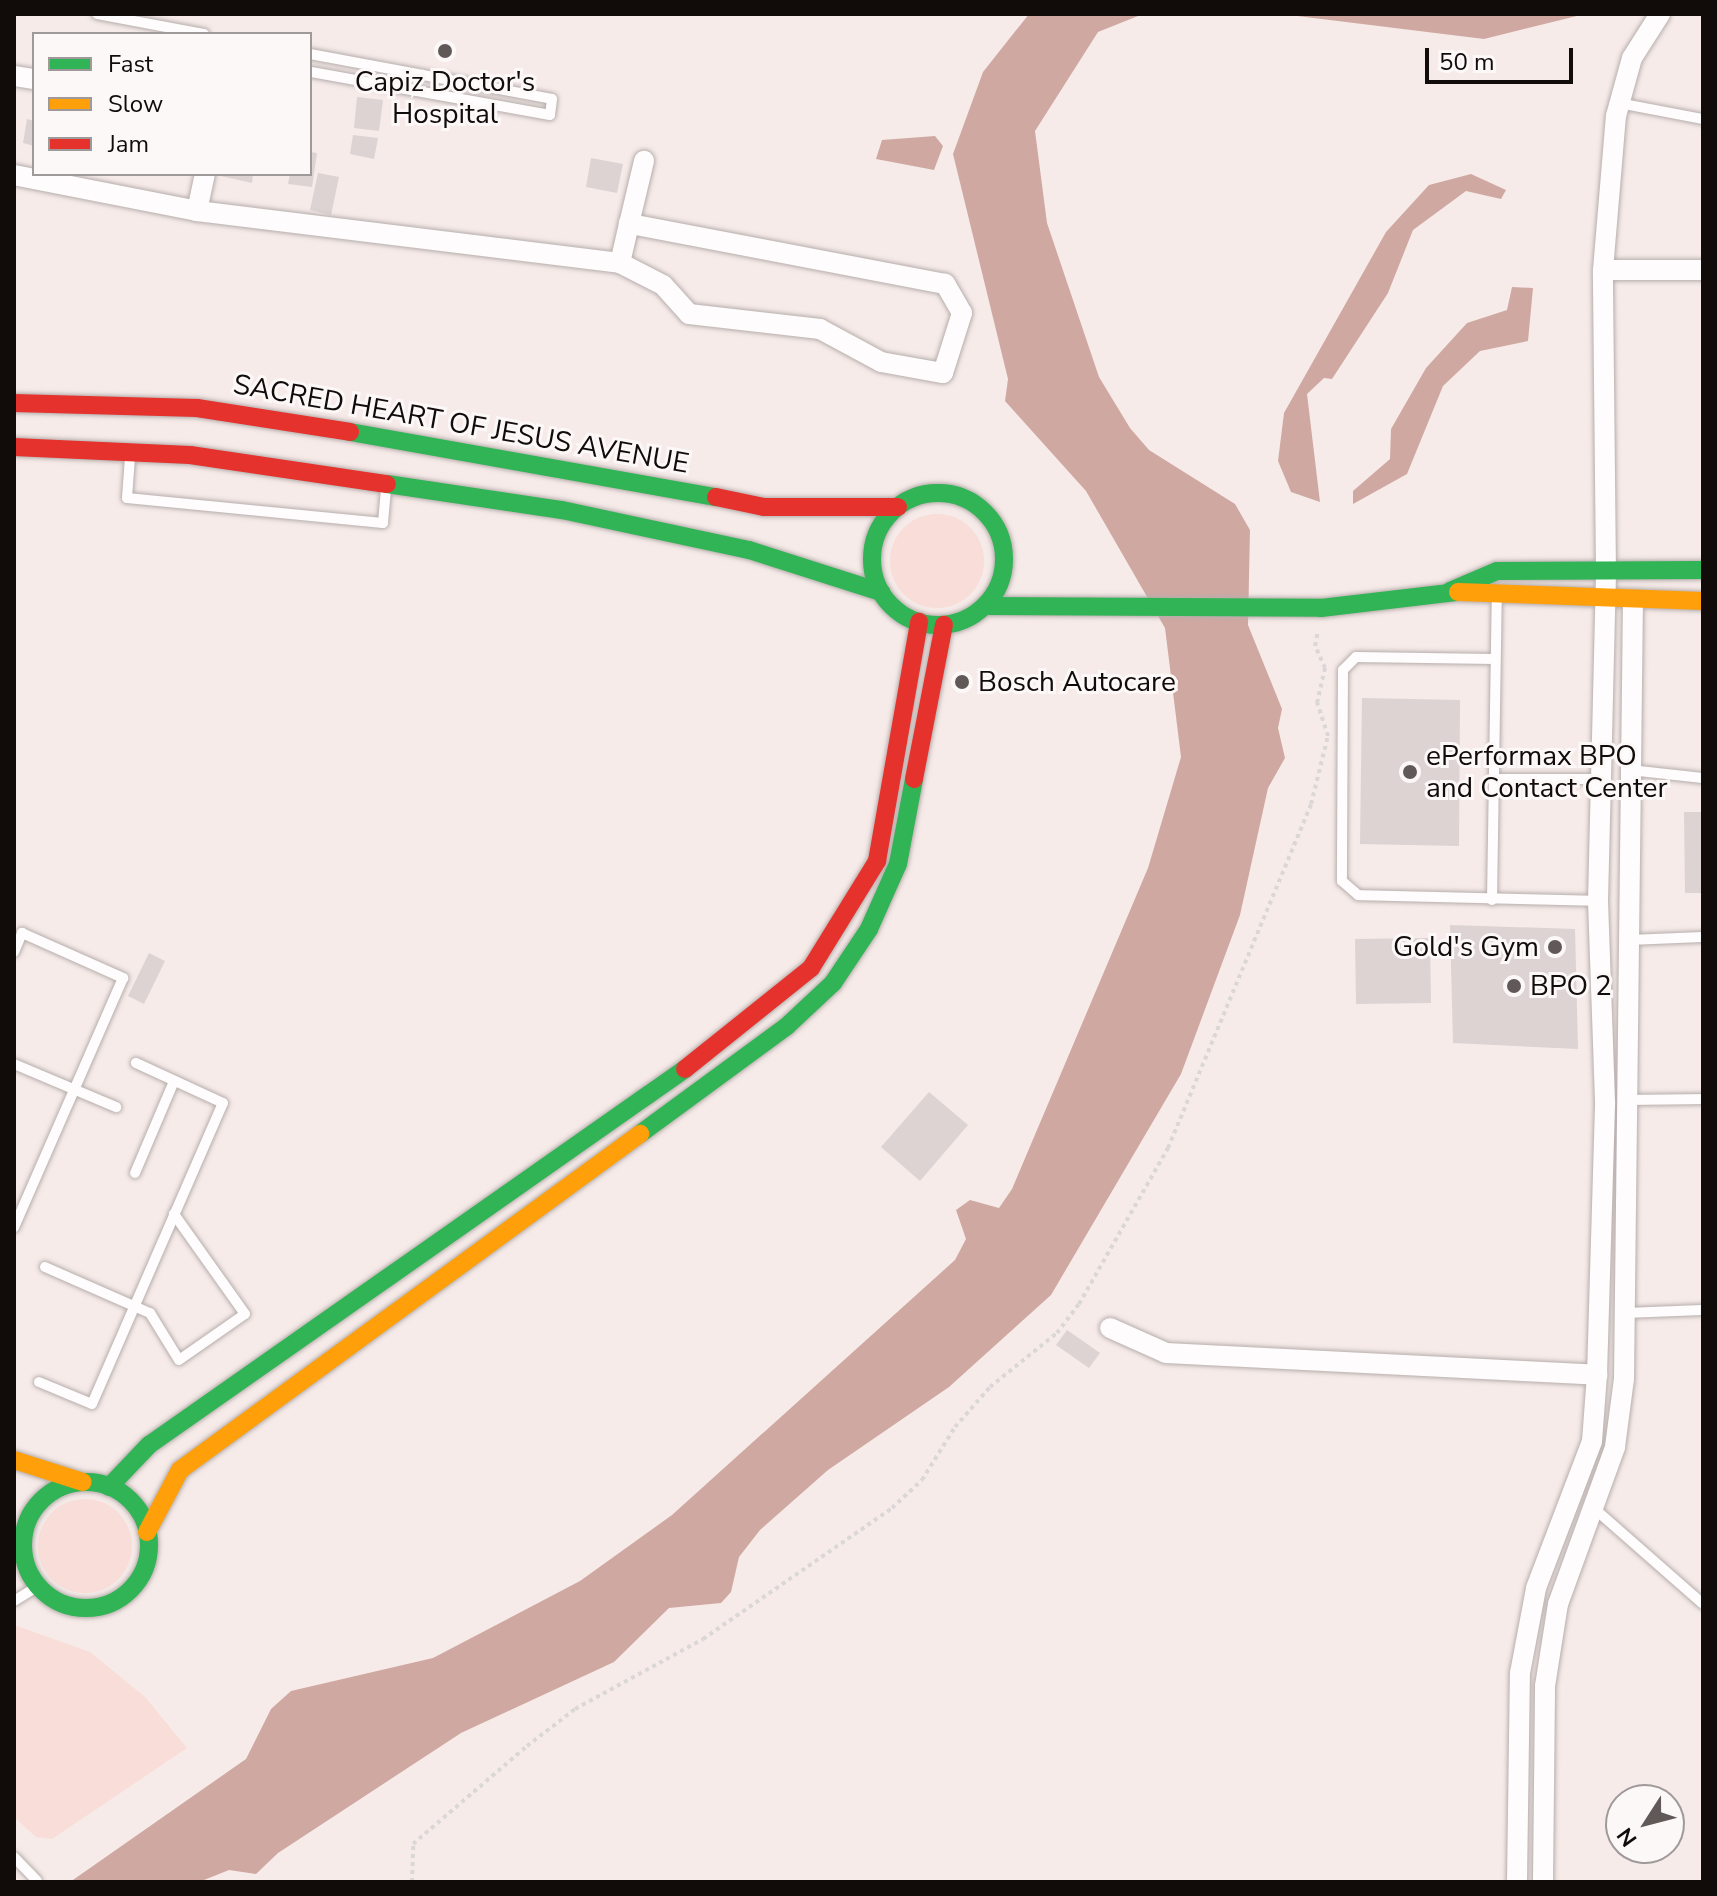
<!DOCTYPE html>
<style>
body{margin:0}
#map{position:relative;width:1717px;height:1896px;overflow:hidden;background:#f6ebe9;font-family:"Nunito Sans",sans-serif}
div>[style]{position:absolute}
.green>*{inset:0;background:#f8ddd8}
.round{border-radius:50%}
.water>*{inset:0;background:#d0a8a2}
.building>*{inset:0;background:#dcd3d2}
.path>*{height:4px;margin-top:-2px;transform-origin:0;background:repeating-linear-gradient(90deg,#dbd7d7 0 4px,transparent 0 8px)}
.roads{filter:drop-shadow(0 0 2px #b6aeac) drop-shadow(0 0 2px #b6aeac)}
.lane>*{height:10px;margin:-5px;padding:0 5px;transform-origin:5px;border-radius:5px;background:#fefcfc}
.street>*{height:20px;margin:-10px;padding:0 10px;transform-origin:10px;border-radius:10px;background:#fefcfc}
.fast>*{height:18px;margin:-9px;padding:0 9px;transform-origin:9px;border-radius:9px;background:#30b455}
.fast>.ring{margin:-9px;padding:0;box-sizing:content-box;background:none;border:18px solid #30b455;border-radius:50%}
.slow>*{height:18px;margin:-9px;padding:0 9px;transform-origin:9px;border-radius:9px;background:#ff9f0a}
.jam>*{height:18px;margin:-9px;padding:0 9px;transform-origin:9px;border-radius:9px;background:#e5322d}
.dots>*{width:22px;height:22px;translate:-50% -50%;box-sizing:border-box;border:4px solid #fdf8f8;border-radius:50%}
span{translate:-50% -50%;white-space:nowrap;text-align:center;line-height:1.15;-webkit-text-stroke:6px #fdf8f8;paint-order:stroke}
.poi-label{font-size:28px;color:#110b0a}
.left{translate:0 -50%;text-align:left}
.right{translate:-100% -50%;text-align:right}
.street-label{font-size:28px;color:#110b0a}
.frame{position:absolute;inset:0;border:16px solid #110b0a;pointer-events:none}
.legend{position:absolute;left:32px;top:32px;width:280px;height:144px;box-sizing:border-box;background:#fdf8f8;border:2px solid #9f9999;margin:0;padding:10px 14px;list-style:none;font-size:24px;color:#110b0a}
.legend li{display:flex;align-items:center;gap:16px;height:40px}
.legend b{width:40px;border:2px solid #9f9999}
.north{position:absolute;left:1605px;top:1784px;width:80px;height:80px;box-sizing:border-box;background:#fdf8f8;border:2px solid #9f9999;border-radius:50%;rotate:234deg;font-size:22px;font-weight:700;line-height:32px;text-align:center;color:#110b0a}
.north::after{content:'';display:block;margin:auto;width:28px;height:36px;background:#615958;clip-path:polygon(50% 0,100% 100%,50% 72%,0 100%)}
.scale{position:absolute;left:1425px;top:48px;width:148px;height:36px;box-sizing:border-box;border:4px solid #110b0a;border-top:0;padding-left:10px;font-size:24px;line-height:28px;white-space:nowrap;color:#110b0a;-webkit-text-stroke:6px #fdf8f8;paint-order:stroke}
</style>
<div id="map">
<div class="green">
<i class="round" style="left:890px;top:514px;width:94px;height:94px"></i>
<i class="round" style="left:38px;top:1499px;width:94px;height:94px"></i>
<i style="clip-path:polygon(14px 1625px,90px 1652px,145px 1697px,187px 1748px,52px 1839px,36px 1837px,14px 1817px)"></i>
</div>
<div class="water">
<i style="clip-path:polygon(1029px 14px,1143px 14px,1098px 32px,1035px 131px,1047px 223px,1099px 377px,1130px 428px,1149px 450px,1235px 504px,1250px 530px,1248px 625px,1282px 709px,1278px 728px,1285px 758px,1268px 788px,1240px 915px,1181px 1074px,1051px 1295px,949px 1387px,828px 1470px,760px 1530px,739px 1557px,731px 1592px,721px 1603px,669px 1608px,614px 1662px,461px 1733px,278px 1853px,256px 1874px,229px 1870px,199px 1882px,70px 1882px,246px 1759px,271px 1709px,291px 1691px,433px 1658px,580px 1581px,672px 1515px,955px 1260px,966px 1239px,956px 1210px,970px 1200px,999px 1208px,1012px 1189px,1148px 868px,1181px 757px,1165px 628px,1086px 491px,1005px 401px,1008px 379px,953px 154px,983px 72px)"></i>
<i style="clip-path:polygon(1281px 14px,1585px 14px,1484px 39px)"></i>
<i style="clip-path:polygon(935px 136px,943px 146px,934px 170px,876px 159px,882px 140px)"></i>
<i style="clip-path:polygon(1471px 174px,1506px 190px,1501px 199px,1466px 191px,1413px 230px,1388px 293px,1332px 379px,1324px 378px,1307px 394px,1320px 502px,1291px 492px,1278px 461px,1284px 413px,1386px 232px,1429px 185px)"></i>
<i style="clip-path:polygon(1512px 287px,1533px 288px,1528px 341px,1480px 351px,1443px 386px,1407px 474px,1353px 504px,1353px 491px,1390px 459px,1391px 429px,1426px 368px,1467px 323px,1507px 310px)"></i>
</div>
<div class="building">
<i style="clip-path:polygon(357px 97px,383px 100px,379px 131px,354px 128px)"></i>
<i style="clip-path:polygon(27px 119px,34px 121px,34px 146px,23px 143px)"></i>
<i style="clip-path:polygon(353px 135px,378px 138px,374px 159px,350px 154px)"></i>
<i style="clip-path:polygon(310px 152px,317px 153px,312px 187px,288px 184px,290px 174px,310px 174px)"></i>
<i style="clip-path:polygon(591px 158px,623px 164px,617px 193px,586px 187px)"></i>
<i style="clip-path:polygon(318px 173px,339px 177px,331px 215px,310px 210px)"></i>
<i style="clip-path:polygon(212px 174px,253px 174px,252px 183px)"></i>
<i style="clip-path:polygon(1362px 698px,1460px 700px,1459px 846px,1360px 844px)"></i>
<i style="clip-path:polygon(1684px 812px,1703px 812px,1703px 893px,1685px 893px)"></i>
<i style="clip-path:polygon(1450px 925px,1575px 929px,1578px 1049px,1453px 1043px)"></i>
<i style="clip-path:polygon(1430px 938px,1431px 1003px,1356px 1004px,1355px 939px)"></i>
<i style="clip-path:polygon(149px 953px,165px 961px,144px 1004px,128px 996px)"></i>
<i style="clip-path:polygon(929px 1092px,968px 1125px,920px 1181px,881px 1147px)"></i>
<i style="clip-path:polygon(1067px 1330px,1100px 1353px,1089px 1368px,1056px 1345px)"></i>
</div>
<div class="path">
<i style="left:412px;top:1882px;width:38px;rotate:-88deg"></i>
<i style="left:413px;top:1844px;width:150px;rotate:-40.7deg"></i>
<i style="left:527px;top:1746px;width:61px;rotate:-37.6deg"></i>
<i style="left:575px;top:1709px;width:146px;rotate:-28.7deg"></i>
<i style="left:703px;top:1639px;width:230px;rotate:-34.7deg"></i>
<i style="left:892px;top:1508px;width:41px;rotate:-43deg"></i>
<i style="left:922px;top:1480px;width:62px;rotate:-58.1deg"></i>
<i style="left:955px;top:1427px;width:53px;rotate:-48.8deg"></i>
<i style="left:990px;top:1387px;width:86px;rotate:-38.9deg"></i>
<i style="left:1057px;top:1333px;width:36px;rotate:-53deg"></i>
<i style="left:1079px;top:1304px;width:180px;rotate:-60.3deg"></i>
<i style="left:1168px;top:1148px;width:373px;rotate:-67.4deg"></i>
<i style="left:1311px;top:804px;width:70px;rotate:-76deg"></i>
<i style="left:1328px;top:736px;width:35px;rotate:-108deg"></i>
<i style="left:1317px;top:703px;width:36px;rotate:-77deg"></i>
<i style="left:1325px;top:668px;width:24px;rotate:-114deg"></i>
<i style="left:1315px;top:646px;width:16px;rotate:-79deg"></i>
</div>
<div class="roads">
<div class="lane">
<i style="left:97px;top:14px;width:109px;rotate:10.6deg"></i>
<i style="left:310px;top:54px;width:246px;rotate:10.5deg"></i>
<i style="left:552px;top:99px;width:16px;rotate:97deg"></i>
<i style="left:550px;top:115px;width:244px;rotate:-169.8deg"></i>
<i style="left:1619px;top:103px;width:86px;rotate:10.8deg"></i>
<i style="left:130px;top:457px;width:41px;rotate:94.2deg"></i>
<i style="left:127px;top:498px;width:257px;rotate:5.6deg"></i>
<i style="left:383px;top:523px;width:37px;rotate:-85deg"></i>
<i style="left:1494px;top:659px;width:138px;rotate:-179.2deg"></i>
<i style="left:1356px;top:657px;width:18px;rotate:135deg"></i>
<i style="left:1343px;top:670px;width:211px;rotate:90.3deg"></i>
<i style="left:1342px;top:881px;width:21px;rotate:41deg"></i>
<i style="left:1358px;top:895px;width:240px;rotate:1.4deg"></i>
<i style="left:1630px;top:770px;width:73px;rotate:6.3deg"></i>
<i style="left:1493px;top:779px;width:108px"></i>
<i style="left:1492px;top:900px;width:303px;rotate:-89.1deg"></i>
<i style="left:1628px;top:940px;width:75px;rotate:-2.3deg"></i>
<i style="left:14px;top:952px;width:21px;rotate:-67deg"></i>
<i style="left:22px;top:933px;width:111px;rotate:24deg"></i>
<i style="left:123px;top:978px;width:272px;rotate:113.6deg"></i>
<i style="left:14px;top:1064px;width:111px;rotate:22.9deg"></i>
<i style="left:1631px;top:1100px;width:72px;rotate:-0.8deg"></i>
<i style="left:135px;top:1173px;width:100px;rotate:-67deg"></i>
<i style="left:45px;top:1267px;width:115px;rotate:23.7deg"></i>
<i style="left:150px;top:1313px;width:55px;rotate:58.3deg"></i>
<i style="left:179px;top:1360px;width:80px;rotate:-34.9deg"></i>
<i style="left:245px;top:1314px;width:123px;rotate:-125.4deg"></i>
<i style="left:1624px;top:1313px;width:79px;rotate:-2.2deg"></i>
<i style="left:39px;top:1382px;width:57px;rotate:22.5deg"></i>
<i style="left:92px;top:1404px;width:328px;rotate:-66.5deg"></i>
<i style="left:223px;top:1103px;width:96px;rotate:-155.3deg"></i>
<i style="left:1596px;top:1510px;width:142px;rotate:41.3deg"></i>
<i style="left:14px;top:1601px;width:28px;rotate:-32deg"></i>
<i style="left:14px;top:1857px;width:33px;rotate:46deg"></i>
</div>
<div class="street">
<i style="left:14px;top:76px;width:20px;rotate:9deg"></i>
<i style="left:14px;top:175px;width:187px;rotate:11.1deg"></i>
<i style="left:197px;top:211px;width:426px;rotate:7deg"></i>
<i style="left:620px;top:263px;width:48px;rotate:27.1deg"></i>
<i style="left:663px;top:285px;width:39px;rotate:48deg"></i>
<i style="left:689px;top:314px;width:132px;rotate:6.5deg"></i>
<i style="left:820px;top:329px;width:69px;rotate:28.4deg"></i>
<i style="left:881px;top:362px;width:63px;rotate:10.1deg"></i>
<i style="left:943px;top:373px;width:63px;rotate:-72.4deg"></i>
<i style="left:962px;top:313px;width:34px;rotate:-120deg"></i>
<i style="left:945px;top:284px;width:322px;rotate:-169.2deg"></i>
<i style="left:629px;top:224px;width:65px;rotate:-76.6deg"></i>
<i style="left:197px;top:211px;width:38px;rotate:-78deg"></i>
<i style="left:620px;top:263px;width:40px;rotate:-77deg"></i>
<i style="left:1603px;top:270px;width:100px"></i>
<i style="left:1110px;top:1328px;width:61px;rotate:24.1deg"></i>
<i style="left:1166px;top:1353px;width:432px;rotate:2.9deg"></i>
<i style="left:1517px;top:1882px;width:209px;rotate:-89.2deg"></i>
<i style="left:1520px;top:1673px;width:86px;rotate:-79.3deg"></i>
<i style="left:1536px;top:1588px;width:157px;rotate:-69.1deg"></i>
<i style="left:1592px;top:1441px;width:66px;rotate:-85.7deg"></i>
<i style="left:1597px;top:1375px;width:274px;rotate:-88.3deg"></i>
<i style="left:1605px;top:1101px;width:200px;rotate:-92deg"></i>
<i style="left:1598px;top:901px;width:330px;rotate:-88.6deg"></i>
<i style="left:1606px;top:571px;width:301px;rotate:-90.6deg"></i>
<i style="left:1603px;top:270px;width:155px;rotate:-85.2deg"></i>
<i style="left:1616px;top:116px;width:60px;rotate:-74.6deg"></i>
<i style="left:1632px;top:58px;width:52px;rotate:-57.5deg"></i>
<i style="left:1543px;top:1882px;width:196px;rotate:-89.4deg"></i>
<i style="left:1545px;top:1686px;width:83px;rotate:-81deg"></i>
<i style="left:1558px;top:1604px;width:167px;rotate:-70deg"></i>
<i style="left:1615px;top:1447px;width:69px;rotate:-82.5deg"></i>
<i style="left:1624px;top:1379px;width:778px;rotate:-89.34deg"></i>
</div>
<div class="fast">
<i style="left:350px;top:432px;width:372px;rotate:10.1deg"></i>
<i style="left:387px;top:484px;width:177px;rotate:8.5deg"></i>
<i style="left:562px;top:510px;width:191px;rotate:12.1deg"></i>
<i style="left:749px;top:550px;width:139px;rotate:17.7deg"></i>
<i class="ring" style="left:872px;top:493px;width:114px;height:114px"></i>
<i style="left:1450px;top:591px;width:51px;rotate:-23.1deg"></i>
<i style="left:1497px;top:571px;width:206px;rotate:-0.3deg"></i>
<i style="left:986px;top:606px;width:335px;rotate:0.3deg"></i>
<i style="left:1321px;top:608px;width:138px;rotate:-6.7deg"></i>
<i style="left:640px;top:1134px;width:182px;rotate:-36.3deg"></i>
<i style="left:787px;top:1026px;width:63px;rotate:-43.1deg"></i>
<i style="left:833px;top:983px;width:65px;rotate:-56.3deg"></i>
<i style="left:869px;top:929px;width:71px;rotate:-66deg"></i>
<i style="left:898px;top:864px;width:86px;rotate:-79.3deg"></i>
<i class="ring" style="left:23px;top:1482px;width:108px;height:108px"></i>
<i style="left:109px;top:1487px;width:58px;rotate:-46.4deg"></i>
<i style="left:149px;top:1445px;width:655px;rotate:-35.05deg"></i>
</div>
<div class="slow">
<i style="left:1458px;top:592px;width:245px;rotate:2.1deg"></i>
<i style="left:14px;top:1460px;width:72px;rotate:17.7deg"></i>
<i style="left:147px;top:1532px;width:70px;rotate:-62deg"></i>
<i style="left:180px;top:1470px;width:570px;rotate:-36.15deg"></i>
</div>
<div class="jam">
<i style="left:14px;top:403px;width:183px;rotate:1.6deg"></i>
<i style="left:197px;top:408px;width:155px;rotate:8.9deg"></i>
<i style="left:14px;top:447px;width:176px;rotate:2.6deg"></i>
<i style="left:190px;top:455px;width:199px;rotate:8.4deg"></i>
<i style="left:716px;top:497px;width:49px;rotate:11.8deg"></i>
<i style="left:764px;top:507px;width:134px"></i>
<i style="left:914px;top:779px;width:157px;rotate:-79deg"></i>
<i style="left:685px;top:1069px;width:161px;rotate:-38.7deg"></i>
<i style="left:811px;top:968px;width:126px;rotate:-58.3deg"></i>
<i style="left:877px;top:861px;width:243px;rotate:-80deg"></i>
</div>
</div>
<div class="dots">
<i style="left:445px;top:51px;background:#615958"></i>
<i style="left:962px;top:682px;background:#615958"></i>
<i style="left:1410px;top:772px;background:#615958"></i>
<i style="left:1555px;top:947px;background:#615958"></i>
<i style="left:1514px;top:986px;background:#615958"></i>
</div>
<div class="poi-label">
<span style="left:445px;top:98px">Capiz Doctor's<br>Hospital</span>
<span class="left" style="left:978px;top:682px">Bosch Autocare</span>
<span class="left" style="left:1426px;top:772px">ePerformax BPO<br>and Contact Center</span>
<span class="right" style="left:1539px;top:947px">Gold's Gym</span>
<span class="left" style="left:1530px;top:986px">BPO 2</span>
</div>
<div class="street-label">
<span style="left:461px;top:424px;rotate:10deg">SACRED HEART OF JESUS AVENUE</span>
</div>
<div class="frame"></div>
<ul class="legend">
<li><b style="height:10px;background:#30b455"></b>Fast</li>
<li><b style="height:10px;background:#ff9f0a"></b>Slow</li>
<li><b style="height:10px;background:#e5322d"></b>Jam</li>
</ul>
<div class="north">N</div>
<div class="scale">50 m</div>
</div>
